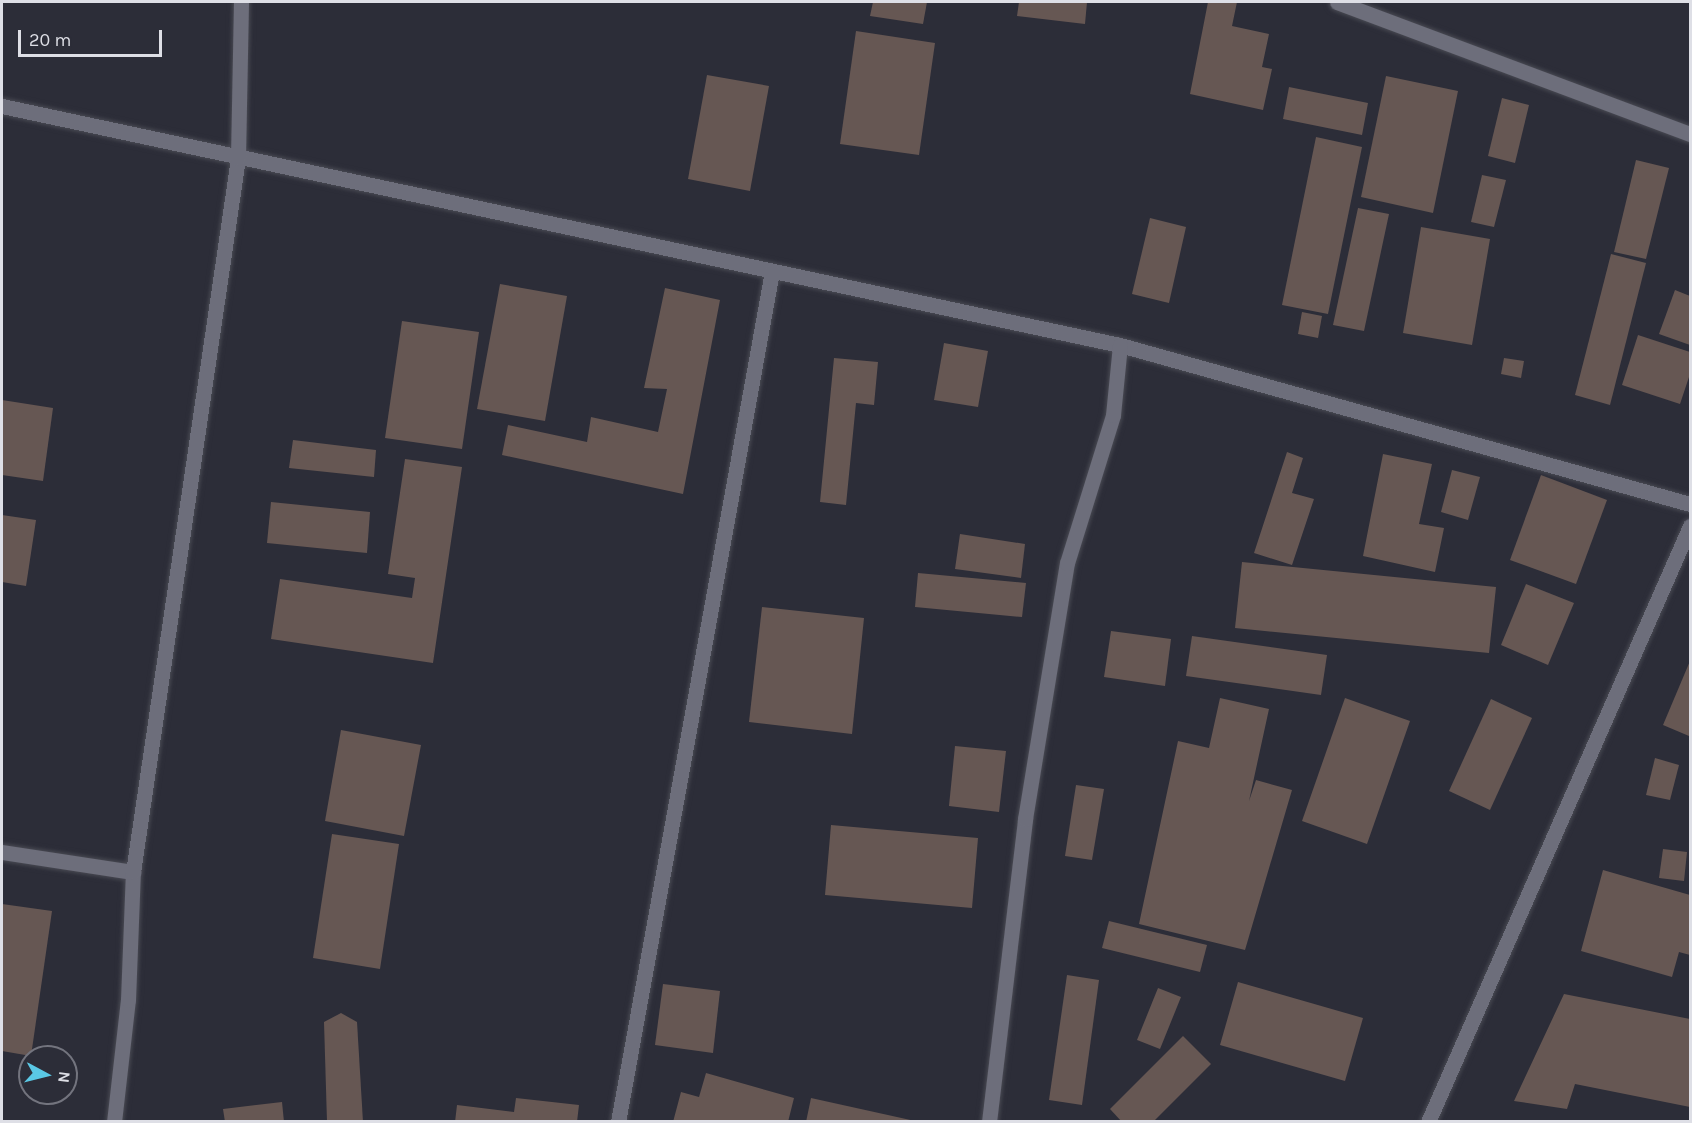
<!DOCTYPE html>
<style>
body{margin:0}
#map{position:relative;width:1692px;height:1123px;overflow:hidden;background:#2c2d38;font-family:Karla,sans-serif}
div>[style]{position:absolute}
.building>*{inset:0;background:#665753}
.roads{filter:drop-shadow(0 0 2px #494a53) drop-shadow(0 0 2px #494a53)}
.minor>*{height:15px;margin:-7.5px;padding:0 7.5px;transform-origin:7.5px;border-radius:7.5px;background:#6d6e7b}
span{translate:-50% -50%;white-space:nowrap;text-align:center;line-height:1.15;-webkit-text-stroke:5px #2c2d38;paint-order:stroke}
.frame{position:absolute;inset:0;border:3px solid #dedfe6;pointer-events:none}
.north{position:absolute;left:18px;top:1045px;width:60px;height:60px;box-sizing:border-box;background:#2c2d38;border:2px solid #73747e;border-radius:50%;rotate:97deg;font-size:16px;font-weight:700;line-height:24px;text-align:center;color:#dedfe6}
.north::after{content:'';display:block;margin:auto;width:21px;height:27px;background:#5ac8e5;clip-path:polygon(50% 0,100% 100%,50% 72%,0 100%)}
.scale{position:absolute;left:18px;top:30px;width:144px;height:27px;box-sizing:border-box;border:3px solid #dedfe6;border-top:0;padding-left:8px;font-size:18px;line-height:21px;white-space:nowrap;color:#dedfe6;-webkit-text-stroke:4px #2c2d38;paint-order:stroke}
</style>
<div id="map">
<div class="building">
<i style="clip-path:polygon(873px 2px,927px 2px,923px 24px,870px 16px)"></i>
<i style="clip-path:polygon(1019px 2px,1087px 2px,1085px 24px,1017px 16px)"></i>
<i style="clip-path:polygon(1208px 2px,1237px 2px,1232px 26px,1269px 34px,1262px 67px,1272px 69px,1263px 110px,1190px 94px)"></i>
<i style="clip-path:polygon(856px 31px,935px 43px,919px 155px,840px 144px)"></i>
<i style="clip-path:polygon(707px 75px,769px 86px,750px 191px,688px 179px)"></i>
<i style="clip-path:polygon(1386px 76px,1458px 91px,1433px 213px,1361px 197px)"></i>
<i style="clip-path:polygon(1289px 87px,1368px 103px,1362px 135px,1283px 119px)"></i>
<i style="clip-path:polygon(1502px 98px,1529px 105px,1515px 163px,1488px 156px)"></i>
<i style="clip-path:polygon(1316px 137px,1362px 147px,1328px 314px,1282px 305px)"></i>
<i style="clip-path:polygon(1636px 160px,1669px 168px,1646px 259px,1614px 252px)"></i>
<i style="clip-path:polygon(1482px 175px,1506px 180px,1494px 227px,1471px 222px)"></i>
<i style="clip-path:polygon(1358px 208px,1389px 214px,1364px 331px,1333px 325px)"></i>
<i style="clip-path:polygon(1150px 218px,1186px 227px,1169px 303px,1132px 294px)"></i>
<i style="clip-path:polygon(1421px 227px,1490px 239px,1472px 345px,1403px 333px)"></i>
<i style="clip-path:polygon(1611px 254px,1646px 263px,1610px 405px,1575px 395px)"></i>
<i style="clip-path:polygon(500px 284px,567px 296px,545px 421px,477px 409px)"></i>
<i style="clip-path:polygon(665px 288px,720px 300px,683px 494px,502px 455px,508px 425px,587px 442px,591px 417px,658px 432px,667px 389px,644px 388px)"></i>
<i style="clip-path:polygon(1675px 290px,1690px 296px,1690px 345px,1659px 334px)"></i>
<i style="clip-path:polygon(1302px 312px,1322px 316px,1318px 338px,1298px 334px)"></i>
<i style="clip-path:polygon(402px 321px,479px 332px,462px 449px,385px 438px)"></i>
<i style="clip-path:polygon(1638px 335px,1690px 352px,1690px 374px,1680px 404px,1622px 385px)"></i>
<i style="clip-path:polygon(944px 343px,988px 351px,978px 407px,934px 400px)"></i>
<i style="clip-path:polygon(834px 358px,878px 362px,874px 405px,856px 403px,846px 505px,820px 502px)"></i>
<i style="clip-path:polygon(1504px 358px,1524px 361px,1521px 378px,1501px 374px)"></i>
<i style="clip-path:polygon(2px 400px,53px 408px,43px 481px,2px 475px)"></i>
<i style="clip-path:polygon(293px 440px,376px 450px,374px 477px,289px 468px)"></i>
<i style="clip-path:polygon(1287px 452px,1303px 458px,1292px 493px,1314px 499px,1292px 565px,1254px 553px)"></i>
<i style="clip-path:polygon(1383px 454px,1432px 464px,1419px 524px,1444px 528px,1435px 572px,1363px 556px)"></i>
<i style="clip-path:polygon(405px 459px,462px 467px,433px 663px,271px 639px,280px 579px,412px 598px,415px 578px,388px 574px)"></i>
<i style="clip-path:polygon(1452px 470px,1480px 477px,1468px 520px,1441px 512px)"></i>
<i style="clip-path:polygon(1541px 475px,1607px 500px,1576px 584px,1510px 560px)"></i>
<i style="clip-path:polygon(271px 502px,370px 512px,367px 553px,267px 543px)"></i>
<i style="clip-path:polygon(2px 515px,36px 520px,26px 586px,2px 582px)"></i>
<i style="clip-path:polygon(960px 534px,1025px 544px,1021px 578px,955px 569px)"></i>
<i style="clip-path:polygon(1242px 562px,1496px 587px,1489px 653px,1235px 628px)"></i>
<i style="clip-path:polygon(918px 573px,1026px 583px,1022px 617px,915px 607px)"></i>
<i style="clip-path:polygon(1526px 584px,1574px 603px,1548px 665px,1501px 645px)"></i>
<i style="clip-path:polygon(762px 607px,864px 618px,852px 734px,749px 722px)"></i>
<i style="clip-path:polygon(1111px 631px,1171px 639px,1165px 686px,1104px 677px)"></i>
<i style="clip-path:polygon(1192px 636px,1327px 655px,1321px 695px,1186px 676px)"></i>
<i style="clip-path:polygon(1690px 661px,1690px 732px,1689px 736px,1663px 725px)"></i>
<i style="clip-path:polygon(1220px 698px,1269px 709px,1249px 801px,1256px 780px,1292px 790px,1245px 950px,1139px 924px,1178px 741px,1209px 748px)"></i>
<i style="clip-path:polygon(1345px 698px,1410px 721px,1367px 844px,1302px 821px)"></i>
<i style="clip-path:polygon(1491px 699px,1532px 718px,1490px 810px,1449px 791px)"></i>
<i style="clip-path:polygon(341px 730px,421px 745px,404px 836px,325px 821px)"></i>
<i style="clip-path:polygon(955px 746px,1006px 751px,999px 812px,949px 806px)"></i>
<i style="clip-path:polygon(1655px 758px,1679px 765px,1670px 800px,1646px 795px)"></i>
<i style="clip-path:polygon(1076px 785px,1104px 789px,1092px 860px,1065px 856px)"></i>
<i style="clip-path:polygon(831px 825px,978px 838px,972px 908px,825px 895px)"></i>
<i style="clip-path:polygon(332px 834px,399px 844px,380px 969px,313px 958px)"></i>
<i style="clip-path:polygon(1663px 849px,1687px 852px,1684px 881px,1659px 878px)"></i>
<i style="clip-path:polygon(1603px 870px,1690px 895px,1690px 955px,1679px 952px,1672px 977px,1581px 951px)"></i>
<i style="clip-path:polygon(2px 904px,52px 911px,31px 1056px,2px 1051px)"></i>
<i style="clip-path:polygon(1109px 921px,1207px 945px,1200px 972px,1102px 948px)"></i>
<i style="clip-path:polygon(1067px 975px,1099px 980px,1082px 1105px,1049px 1100px)"></i>
<i style="clip-path:polygon(1238px 982px,1363px 1018px,1345px 1081px,1220px 1045px)"></i>
<i style="clip-path:polygon(663px 984px,720px 991px,713px 1053px,655px 1045px)"></i>
<i style="clip-path:polygon(1158px 988px,1181px 997px,1160px 1049px,1137px 1040px)"></i>
<i style="clip-path:polygon(1564px 994px,1690px 1019px,1690px 1107px,1575px 1084px,1567px 1109px,1514px 1101px)"></i>
<i style="clip-path:polygon(341px 1013px,357px 1022px,363px 1122px,327px 1122px,324px 1022px)"></i>
<i style="clip-path:polygon(1183px 1036px,1211px 1064px,1153px 1122px,1122px 1122px,1110px 1109px)"></i>
<i style="clip-path:polygon(706px 1073px,794px 1098px,788px 1122px,673px 1122px,681px 1092px,699px 1097px)"></i>
<i style="clip-path:polygon(516px 1098px,579px 1105px,577px 1122px,455px 1122px,457px 1105px,514px 1112px)"></i>
<i style="clip-path:polygon(811px 1098px,915px 1121px,915px 1122px,806px 1122px)"></i>
<i style="clip-path:polygon(282px 1102px,284px 1122px,225px 1122px,223px 1109px)"></i>
</div>
<div class="roads">
<div class="minor">
<i style="left:1337px;top:2px;width:377px;rotate:20.5deg"></i>
<i style="left:2px;top:106px;width:1143px;rotate:12.07deg"></i>
<i style="left:1120px;top:345px;width:592px;rotate:15.59deg"></i>
<i style="left:2px;top:852px;width:133px;rotate:8.7deg"></i>
<i style="left:114px;top:1122px;width:123px;rotate:-83.5deg"></i>
<i style="left:128px;top:1000px;width:128px;rotate:-87.8deg"></i>
<i style="left:133px;top:872px;width:722px;rotate:-81.63deg"></i>
<i style="left:238px;top:158px;width:156px;rotate:-88.9deg"></i>
<i style="left:618px;top:1122px;width:865px;rotate:-79.74deg"></i>
<i style="left:989px;top:1122px;width:305px;rotate:-83.2deg"></i>
<i style="left:1025px;top:819px;width:259px;rotate:-80.7deg"></i>
<i style="left:1067px;top:563px;width:155px;rotate:-72.7deg"></i>
<i style="left:1113px;top:415px;width:70px;rotate:-84.3deg"></i>
<i style="left:1428px;top:1122px;width:651px;rotate:-66.27deg"></i>
</div>
</div>
<div class="frame"></div>
<div class="north">N</div>
<div class="scale">20 m</div>
</div>
